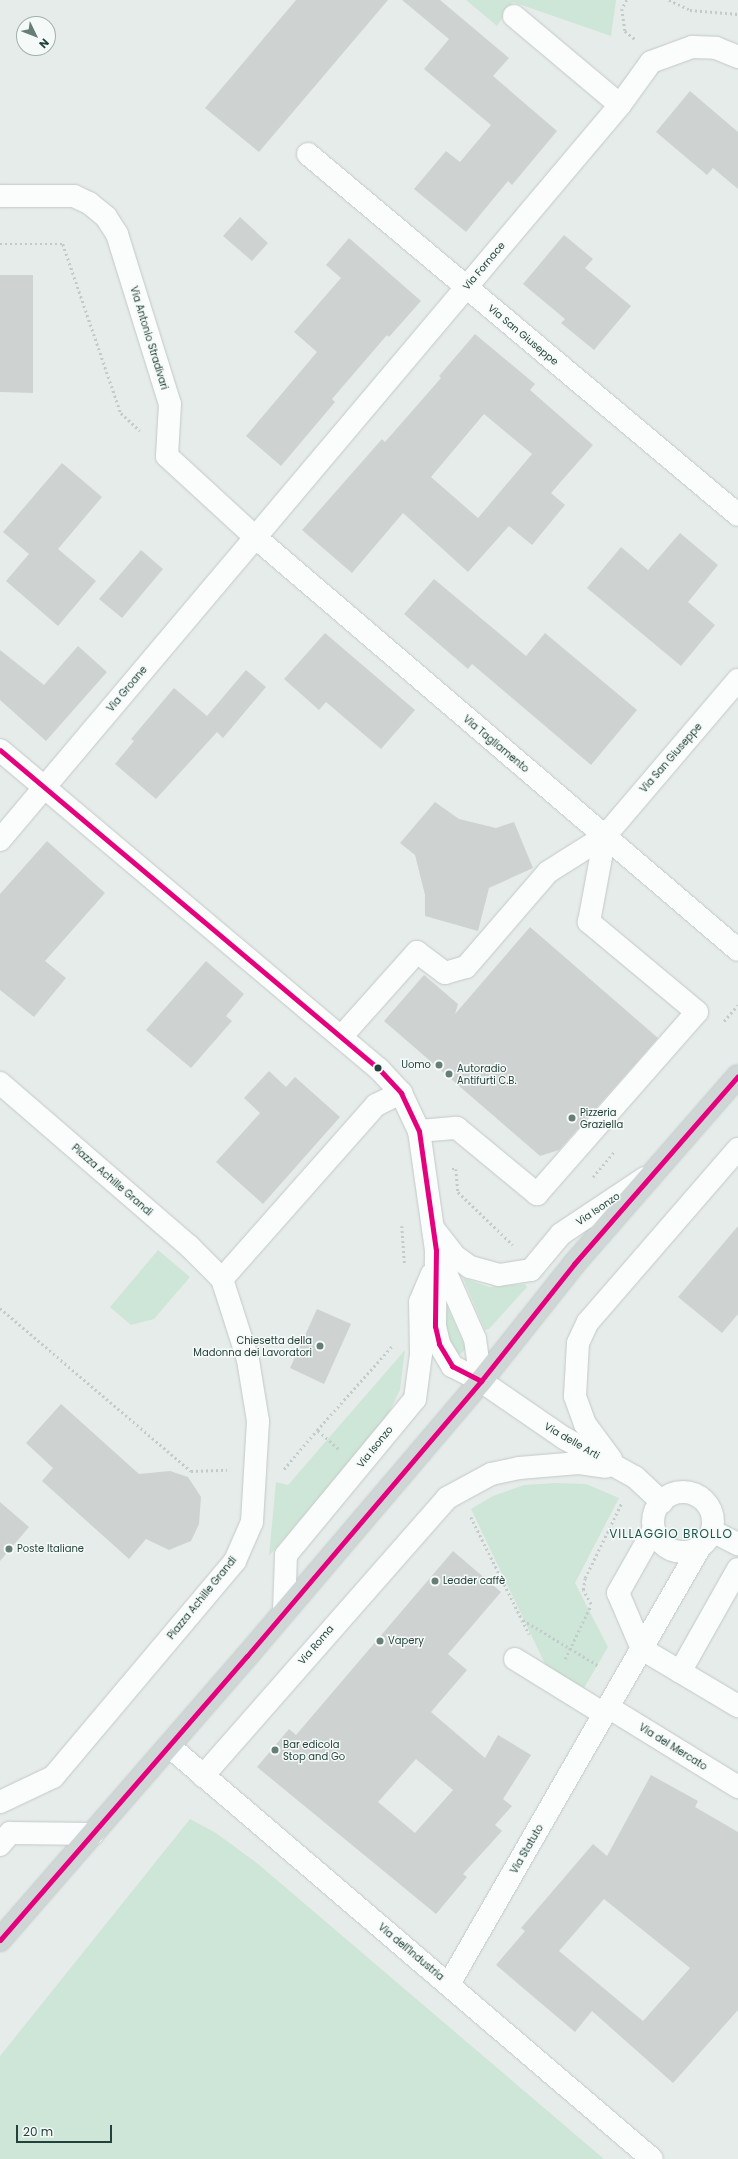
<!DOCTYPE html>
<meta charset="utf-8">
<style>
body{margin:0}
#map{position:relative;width:738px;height:2159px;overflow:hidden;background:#e6ecea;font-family:Poppins,sans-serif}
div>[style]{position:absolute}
.green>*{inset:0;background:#cee6d7}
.building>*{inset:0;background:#ced3d1}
.path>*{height:2.5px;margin-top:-1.25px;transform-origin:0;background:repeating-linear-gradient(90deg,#c2cbca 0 2px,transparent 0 5px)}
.roads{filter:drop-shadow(0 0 1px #c3c9c7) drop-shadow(0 0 1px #c3c9c7)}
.minor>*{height:22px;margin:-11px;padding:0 11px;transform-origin:11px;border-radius:11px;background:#fbfcfc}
.minor>.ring{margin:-11px;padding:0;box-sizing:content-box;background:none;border:22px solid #fbfcfc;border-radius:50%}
.major>*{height:22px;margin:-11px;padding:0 11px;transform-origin:11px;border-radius:11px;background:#ced7d5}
.bus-1>*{height:5px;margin:-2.5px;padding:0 2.5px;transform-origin:2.5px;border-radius:2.5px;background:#e5007d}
.dots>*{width:11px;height:11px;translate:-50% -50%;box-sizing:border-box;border:2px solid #f5faf8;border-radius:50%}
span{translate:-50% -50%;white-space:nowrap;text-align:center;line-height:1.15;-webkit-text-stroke:3px #f5faf8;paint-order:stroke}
.street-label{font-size:10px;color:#22423b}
.poi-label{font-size:10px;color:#22423b}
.right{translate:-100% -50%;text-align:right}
.left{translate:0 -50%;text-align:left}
.quarter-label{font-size:12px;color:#1c564c;letter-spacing:1px}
.north{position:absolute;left:16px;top:16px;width:40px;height:40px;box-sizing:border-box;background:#f5faf8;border:1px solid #a1b0ac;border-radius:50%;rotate:133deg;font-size:11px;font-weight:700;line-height:16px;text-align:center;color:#22423b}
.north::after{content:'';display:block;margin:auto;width:14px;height:18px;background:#677e78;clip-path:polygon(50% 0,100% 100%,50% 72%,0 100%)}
.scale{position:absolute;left:16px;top:2125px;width:96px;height:18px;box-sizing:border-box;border:2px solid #22423b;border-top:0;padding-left:5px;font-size:12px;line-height:14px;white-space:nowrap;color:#22423b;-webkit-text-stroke:3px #f5faf8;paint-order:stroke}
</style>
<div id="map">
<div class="green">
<i style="clip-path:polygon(466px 0,616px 0,611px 36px,513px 2px,497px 26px)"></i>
<i style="clip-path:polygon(158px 1250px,190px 1277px,154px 1319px,131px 1325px,110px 1307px)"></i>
<i style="clip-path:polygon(463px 1278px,489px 1287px,525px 1284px,527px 1287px,489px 1329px,485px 1330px)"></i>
<i style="clip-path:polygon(446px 1304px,466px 1349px,457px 1357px,451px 1350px,445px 1329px)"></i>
<i style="clip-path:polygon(405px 1350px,400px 1390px,384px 1422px,269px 1556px,276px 1482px,288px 1485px)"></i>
<i style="clip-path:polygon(555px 1483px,586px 1484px,619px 1498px,575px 1583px,608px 1647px,584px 1688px,546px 1666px,471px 1509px,493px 1496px,524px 1485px)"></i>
<i style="clip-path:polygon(190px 1819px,216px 1833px,258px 1864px,604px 2159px,0 2159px,0 2056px)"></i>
</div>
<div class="building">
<i style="clip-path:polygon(296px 0,388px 0,259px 152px,205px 108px)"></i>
<i style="clip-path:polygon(402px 0,440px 0,509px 58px,493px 76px,557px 131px,512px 185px,508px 181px,466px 232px,414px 189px,446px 151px,460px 162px,491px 125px,424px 69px,449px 39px)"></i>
<i style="clip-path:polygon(690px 91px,738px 132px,738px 189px,713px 168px,707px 175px,656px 132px)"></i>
<i style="clip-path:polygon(240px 217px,268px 243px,252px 261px,223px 236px)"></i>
<i style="clip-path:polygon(564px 235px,593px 259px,585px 268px,631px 306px,594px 350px,561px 323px,565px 319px,523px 284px)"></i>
<i style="clip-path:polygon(349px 238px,421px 301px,389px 337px,387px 335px,332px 399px,335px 402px,281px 466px,246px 436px,317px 352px,294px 332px,341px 278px,326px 265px)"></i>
<i style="clip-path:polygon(0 275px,33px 275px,33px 393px,0 392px)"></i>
<i style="clip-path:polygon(evenodd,475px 334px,535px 384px,530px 390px,593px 445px,551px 493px,565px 505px,532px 545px,509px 526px,468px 572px,403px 513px,352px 573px,302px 530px,382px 439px,385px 442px,441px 378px,439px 376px,475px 334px,484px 414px,532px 454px,478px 518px,431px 477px,484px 414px)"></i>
<i style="clip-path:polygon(62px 463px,102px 497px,58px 549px,96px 581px,58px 626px,6px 581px,29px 554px,3px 532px)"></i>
<i style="clip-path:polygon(680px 533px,718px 565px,688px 602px,715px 625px,681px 666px,587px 588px,621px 547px,648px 570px)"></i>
<i style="clip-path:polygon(141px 550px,163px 569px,122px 618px,99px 599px)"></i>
<i style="clip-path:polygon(434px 579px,526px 656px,545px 633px,637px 710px,591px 765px,472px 664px,468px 669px,404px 614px)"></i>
<i style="clip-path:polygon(325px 633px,415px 710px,381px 749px,326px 702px,319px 710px,284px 679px)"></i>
<i style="clip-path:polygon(78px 646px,107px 672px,46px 741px,0 700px,0 650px,44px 685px)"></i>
<i style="clip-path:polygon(246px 670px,266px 687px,223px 738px,217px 732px,156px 799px,115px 764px,134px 741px,131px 739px,174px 688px,207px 716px)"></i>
<i style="clip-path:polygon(435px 802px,459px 819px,496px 828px,514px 822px,533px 868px,489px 888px,478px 931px,425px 916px,425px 895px,415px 855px,400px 843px)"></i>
<i style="clip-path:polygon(47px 841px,105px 893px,45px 961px,66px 978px,34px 1017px,0 990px,0 894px)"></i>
<i style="clip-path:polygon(530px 927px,658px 1038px,559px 1150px,540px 1156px,384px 1021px,424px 975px,458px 1004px,455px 1014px)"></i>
<i style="clip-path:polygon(206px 961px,244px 994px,226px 1016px,232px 1021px,191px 1068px,146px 1030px)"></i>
<i style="clip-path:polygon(269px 1071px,286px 1087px,295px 1077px,340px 1117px,263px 1204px,216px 1162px,260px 1113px,244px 1098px)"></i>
<i style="clip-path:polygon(738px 1226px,738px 1314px,722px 1333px,678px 1297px)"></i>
<i style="clip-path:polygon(317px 1309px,351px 1324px,324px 1384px,290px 1368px)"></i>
<i style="clip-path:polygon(61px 1404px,139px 1474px,170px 1471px,188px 1477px,201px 1497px,199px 1524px,191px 1541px,169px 1550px,146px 1539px,129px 1559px,42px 1481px,53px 1468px,26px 1443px)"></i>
<i style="clip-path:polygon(0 1502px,29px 1527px,0 1561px)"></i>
<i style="clip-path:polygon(evenodd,453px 1551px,501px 1592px,448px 1654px,467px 1670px,431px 1712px,485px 1758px,498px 1735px,531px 1755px,503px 1799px,512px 1806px,495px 1825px,502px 1831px,463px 1874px,467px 1877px,436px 1914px,257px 1767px,289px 1729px,296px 1735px,453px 1551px,416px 1759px,453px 1790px,415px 1833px,378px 1802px,416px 1759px)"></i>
<i style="clip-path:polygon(evenodd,651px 1775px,698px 1801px,695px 1807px,738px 1832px,738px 2010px,673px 2083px,592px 2011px,575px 2032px,496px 1965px,525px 1931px,521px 1928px,593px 1844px,607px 1856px,651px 1775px,604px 1899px,690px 1968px,643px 2021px,559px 1951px,604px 1899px)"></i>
</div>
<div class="path">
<i style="left:627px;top:0;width:10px;rotate:119deg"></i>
<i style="left:622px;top:9px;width:22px;rotate:82deg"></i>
<i style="left:625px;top:31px;width:13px;rotate:39deg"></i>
<i style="left:669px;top:0;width:23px;rotate:25deg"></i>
<i style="left:690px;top:10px;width:48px;rotate:4.8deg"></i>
<i style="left:0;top:244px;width:63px"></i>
<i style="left:63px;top:244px;width:179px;rotate:71.1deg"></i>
<i style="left:121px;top:413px;width:26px;rotate:43deg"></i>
<i style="left:724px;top:1021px;width:21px;rotate:-49deg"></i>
<i style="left:452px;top:1169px;width:4px"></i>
<i style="left:456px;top:1169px;width:23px;rotate:85deg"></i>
<i style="left:458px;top:1192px;width:76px;rotate:43.9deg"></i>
<i style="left:593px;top:1177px;width:35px;rotate:-50deg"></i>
<i style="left:402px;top:1226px;width:39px;rotate:86deg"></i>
<i style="left:0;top:1308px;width:251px;rotate:40.5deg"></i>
<i style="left:191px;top:1471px;width:36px;rotate:-2deg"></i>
<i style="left:338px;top:1449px;width:28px;rotate:-138deg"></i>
<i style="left:317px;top:1430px;width:113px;rotate:-48.2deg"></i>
<i style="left:284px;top:1469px;width:51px;rotate:-49.8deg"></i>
<i style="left:471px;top:1517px;width:131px;rotate:63.6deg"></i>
<i style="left:591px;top:1604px;width:16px;rotate:-120deg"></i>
<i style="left:583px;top:1590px;width:12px;rotate:-81deg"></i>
<i style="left:585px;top:1578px;width:85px;rotate:-64deg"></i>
<i style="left:523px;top:1620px;width:89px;rotate:31.2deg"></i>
<i style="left:565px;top:1659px;width:60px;rotate:-64.3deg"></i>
</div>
<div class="roads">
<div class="minor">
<i style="left:514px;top:16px;width:138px;rotate:40deg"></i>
<i style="left:308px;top:154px;width:561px;rotate:40.01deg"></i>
<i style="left:0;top:196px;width:74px"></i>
<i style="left:74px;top:196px;width:17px;rotate:25deg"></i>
<i style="left:89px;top:203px;width:22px;rotate:39deg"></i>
<i style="left:106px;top:217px;width:20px;rotate:57deg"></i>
<i style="left:117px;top:234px;width:178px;rotate:72.7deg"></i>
<i style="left:170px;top:404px;width:52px;rotate:93.3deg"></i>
<i style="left:167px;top:456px;width:120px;rotate:42.6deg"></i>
<i style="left:255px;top:537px;width:635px;rotate:40.53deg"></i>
<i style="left:0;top:750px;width:495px;rotate:40.1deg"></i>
<i style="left:379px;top:1069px;width:33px;rotate:47deg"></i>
<i style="left:401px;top:1093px;width:42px;rotate:64.7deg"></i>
<i style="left:419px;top:1131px;width:120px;rotate:81.9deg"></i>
<i style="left:436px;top:1250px;width:76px;rotate:90.8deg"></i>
<i style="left:435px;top:1326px;width:18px;rotate:77deg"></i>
<i style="left:439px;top:1344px;width:26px;rotate:59deg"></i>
<i style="left:452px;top:1366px;width:33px;rotate:27deg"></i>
<i style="left:481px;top:1381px;width:101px;rotate:34.5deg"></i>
<i style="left:564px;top:1438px;width:81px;rotate:28.8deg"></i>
<i style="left:635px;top:1477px;width:37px;rotate:43deg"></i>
<i style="left:0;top:840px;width:962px;rotate:-49.85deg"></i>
<i style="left:620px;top:105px;width:53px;rotate:-54.2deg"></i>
<i style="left:651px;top:62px;width:44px;rotate:-20.1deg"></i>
<i style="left:692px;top:47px;width:24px;rotate:2deg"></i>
<i style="left:716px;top:48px;width:24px;rotate:22deg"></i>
<i style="left:341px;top:1037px;width:114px;rotate:-48.2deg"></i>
<i style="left:417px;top:952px;width:35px;rotate:37deg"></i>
<i style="left:445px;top:973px;width:22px;rotate:-16deg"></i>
<i style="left:466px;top:967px;width:125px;rotate:-49.2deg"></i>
<i style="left:548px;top:872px;width:67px;rotate:-32.3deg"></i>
<i style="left:605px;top:836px;width:205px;rotate:-49.6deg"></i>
<i style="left:0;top:1083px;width:250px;rotate:40.8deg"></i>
<i style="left:189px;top:1246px;width:47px;rotate:45deg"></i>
<i style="left:222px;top:1279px;width:85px;rotate:72.2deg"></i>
<i style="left:248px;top:1360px;width:62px;rotate:80.7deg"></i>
<i style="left:258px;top:1421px;width:101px;rotate:93.4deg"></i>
<i style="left:252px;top:1522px;width:43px;rotate:113.6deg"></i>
<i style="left:235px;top:1561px;width:282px;rotate:130.1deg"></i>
<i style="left:53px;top:1777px;width:59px;rotate:154.7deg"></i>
<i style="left:419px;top:1131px;width:38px;rotate:-5deg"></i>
<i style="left:457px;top:1128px;width:104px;rotate:39.5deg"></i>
<i style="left:537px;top:1194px;width:242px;rotate:-48.7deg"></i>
<i style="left:697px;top:1012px;width:141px;rotate:-140.2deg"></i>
<i style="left:589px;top:922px;width:87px;rotate:-79.5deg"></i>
<i style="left:433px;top:1228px;width:37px;rotate:52deg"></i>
<i style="left:456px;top:1257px;width:17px;rotate:36deg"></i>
<i style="left:470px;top:1267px;width:30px;rotate:15deg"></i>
<i style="left:499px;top:1275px;width:32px;rotate:-9deg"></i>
<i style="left:531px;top:1270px;width:47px;rotate:-50.2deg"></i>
<i style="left:561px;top:1234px;width:101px;rotate:-33.7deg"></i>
<i style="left:438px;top:1255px;width:92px;rotate:66.2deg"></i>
<i style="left:475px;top:1339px;width:42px;rotate:81.9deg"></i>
<i style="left:222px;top:1279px;width:232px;rotate:-48.5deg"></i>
<i style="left:376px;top:1105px;width:28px;rotate:-26deg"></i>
<i style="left:611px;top:1459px;width:44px;rotate:-126.6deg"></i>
<i style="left:585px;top:1424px;width:30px;rotate:-110deg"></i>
<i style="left:575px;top:1396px;width:53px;rotate:-86.8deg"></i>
<i style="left:578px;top:1343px;width:23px;rotate:-65deg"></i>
<i style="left:588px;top:1322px;width:229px;rotate:-49.1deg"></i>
<i class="ring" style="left:653px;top:1492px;width:38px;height:38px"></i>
<i style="left:712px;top:1531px;width:29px;rotate:27deg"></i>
<i style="left:284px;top:1612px;width:57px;rotate:-88deg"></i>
<i style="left:286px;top:1555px;width:202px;rotate:-50.4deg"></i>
<i style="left:415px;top:1399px;width:45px;rotate:-82.4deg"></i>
<i style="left:421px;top:1354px;width:52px;rotate:-91.1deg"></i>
<i style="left:420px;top:1302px;width:30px;rotate:-67deg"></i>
<i style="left:642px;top:1649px;width:61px;rotate:-113.2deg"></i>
<i style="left:618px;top:1593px;width:73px;rotate:-60.6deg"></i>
<i style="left:642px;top:1649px;width:112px;rotate:30.7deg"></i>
<i style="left:515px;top:1659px;width:105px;rotate:31.7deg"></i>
<i style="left:680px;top:1672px;width:118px;rotate:-60.6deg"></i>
<i style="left:608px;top:1707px;width:153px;rotate:31.6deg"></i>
<i style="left:169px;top:1746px;width:635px;rotate:40.53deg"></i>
<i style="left:203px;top:1776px;width:370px;rotate:-48.7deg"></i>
<i style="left:447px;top:1498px;width:50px;rotate:-28.6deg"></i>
<i style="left:491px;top:1474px;width:29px;rotate:-12deg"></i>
<i style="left:519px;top:1468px;width:60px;rotate:-4.8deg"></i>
<i style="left:579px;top:1463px;width:27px;rotate:8deg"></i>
<i style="left:0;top:1845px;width:16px;rotate:-50deg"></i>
<i style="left:10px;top:1833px;width:83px;rotate:0.7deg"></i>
<i style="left:449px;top:1984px;width:504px;rotate:-60.13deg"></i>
</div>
<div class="major">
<i style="left:0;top:1940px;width:376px;rotate:-49deg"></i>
<i style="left:247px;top:1656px;width:361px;rotate:-49.6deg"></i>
<i style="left:481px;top:1381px;width:149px;rotate:-51.5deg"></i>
<i style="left:574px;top:1264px;width:249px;rotate:-48.9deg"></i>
</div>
</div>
<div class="bus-1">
<i style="left:0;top:750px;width:495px;rotate:40.1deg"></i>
<i style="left:379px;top:1069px;width:33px;rotate:47deg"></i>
<i style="left:401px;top:1093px;width:42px;rotate:64.7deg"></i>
<i style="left:419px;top:1131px;width:120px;rotate:81.9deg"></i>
<i style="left:436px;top:1250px;width:76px;rotate:90.8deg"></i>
<i style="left:435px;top:1326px;width:18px;rotate:77deg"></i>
<i style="left:439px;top:1344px;width:26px;rotate:59deg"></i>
<i style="left:452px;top:1366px;width:33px;rotate:27deg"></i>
<i style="left:0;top:1940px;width:376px;rotate:-49deg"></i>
<i style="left:247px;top:1656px;width:361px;rotate:-49.6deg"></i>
<i style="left:481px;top:1381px;width:149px;rotate:-51.5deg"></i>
<i style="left:574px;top:1264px;width:249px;rotate:-48.9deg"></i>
</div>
<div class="dots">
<i style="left:439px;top:1065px;background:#677e78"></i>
<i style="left:378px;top:1068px;background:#22423b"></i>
<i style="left:449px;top:1074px;background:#677e78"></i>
<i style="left:572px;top:1118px;background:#677e78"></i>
<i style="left:320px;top:1346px;background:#677e78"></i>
<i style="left:9px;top:1549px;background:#677e78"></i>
<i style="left:435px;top:1581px;background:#677e78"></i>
<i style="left:380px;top:1641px;background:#677e78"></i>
<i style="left:275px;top:1750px;background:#677e78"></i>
</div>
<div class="street-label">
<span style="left:484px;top:266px;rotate:-50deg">Via Fornace</span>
<span style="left:523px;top:335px;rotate:40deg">Via San Giuseppe</span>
<span style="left:149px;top:338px;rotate:73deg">Via Antonio Stradivari</span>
<span style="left:127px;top:689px;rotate:-50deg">Via Groane</span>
<span style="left:496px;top:744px;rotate:40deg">Via Tagliamento</span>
<span style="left:671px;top:758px;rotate:-49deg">Via San Giuseppe</span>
<span style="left:112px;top:1180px;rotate:41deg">Piazza Achille Grandi</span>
<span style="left:598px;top:1209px;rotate:-34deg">Via Isonzo</span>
<span style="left:572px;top:1441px;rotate:30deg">Via delle Arti</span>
<span style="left:375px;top:1447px;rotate:-51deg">Via Isonzo</span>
<span style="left:202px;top:1598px;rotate:-51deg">Piazza Achille Grandi</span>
<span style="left:316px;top:1645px;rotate:-49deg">Via Roma</span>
<span style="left:673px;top:1747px;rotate:32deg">Via del Mercato</span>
<span style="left:527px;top:1849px;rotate:-60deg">Via Statuto</span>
<span style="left:411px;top:1952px;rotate:40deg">Via dell'Industria</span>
</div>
<div class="poi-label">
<span class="right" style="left:431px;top:1065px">Uomo</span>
<span class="left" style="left:457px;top:1074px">Autoradio<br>Antifurti C.B.</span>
<span class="left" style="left:580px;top:1118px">Pizzeria<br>Graziella</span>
<span class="right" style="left:312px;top:1346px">Chiesetta della<br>Madonna dei Lavoratori</span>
<span class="left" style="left:17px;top:1549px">Poste Italiane</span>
<span class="left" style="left:443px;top:1581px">Leader caffè</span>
<span class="left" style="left:388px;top:1641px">Vapery</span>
<span class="left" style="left:283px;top:1750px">Bar edicola<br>Stop and Go</span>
</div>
<div class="quarter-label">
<span style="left:671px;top:1534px">VILLAGGIO BROLLO</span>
</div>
<div class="north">N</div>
<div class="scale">20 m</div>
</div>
